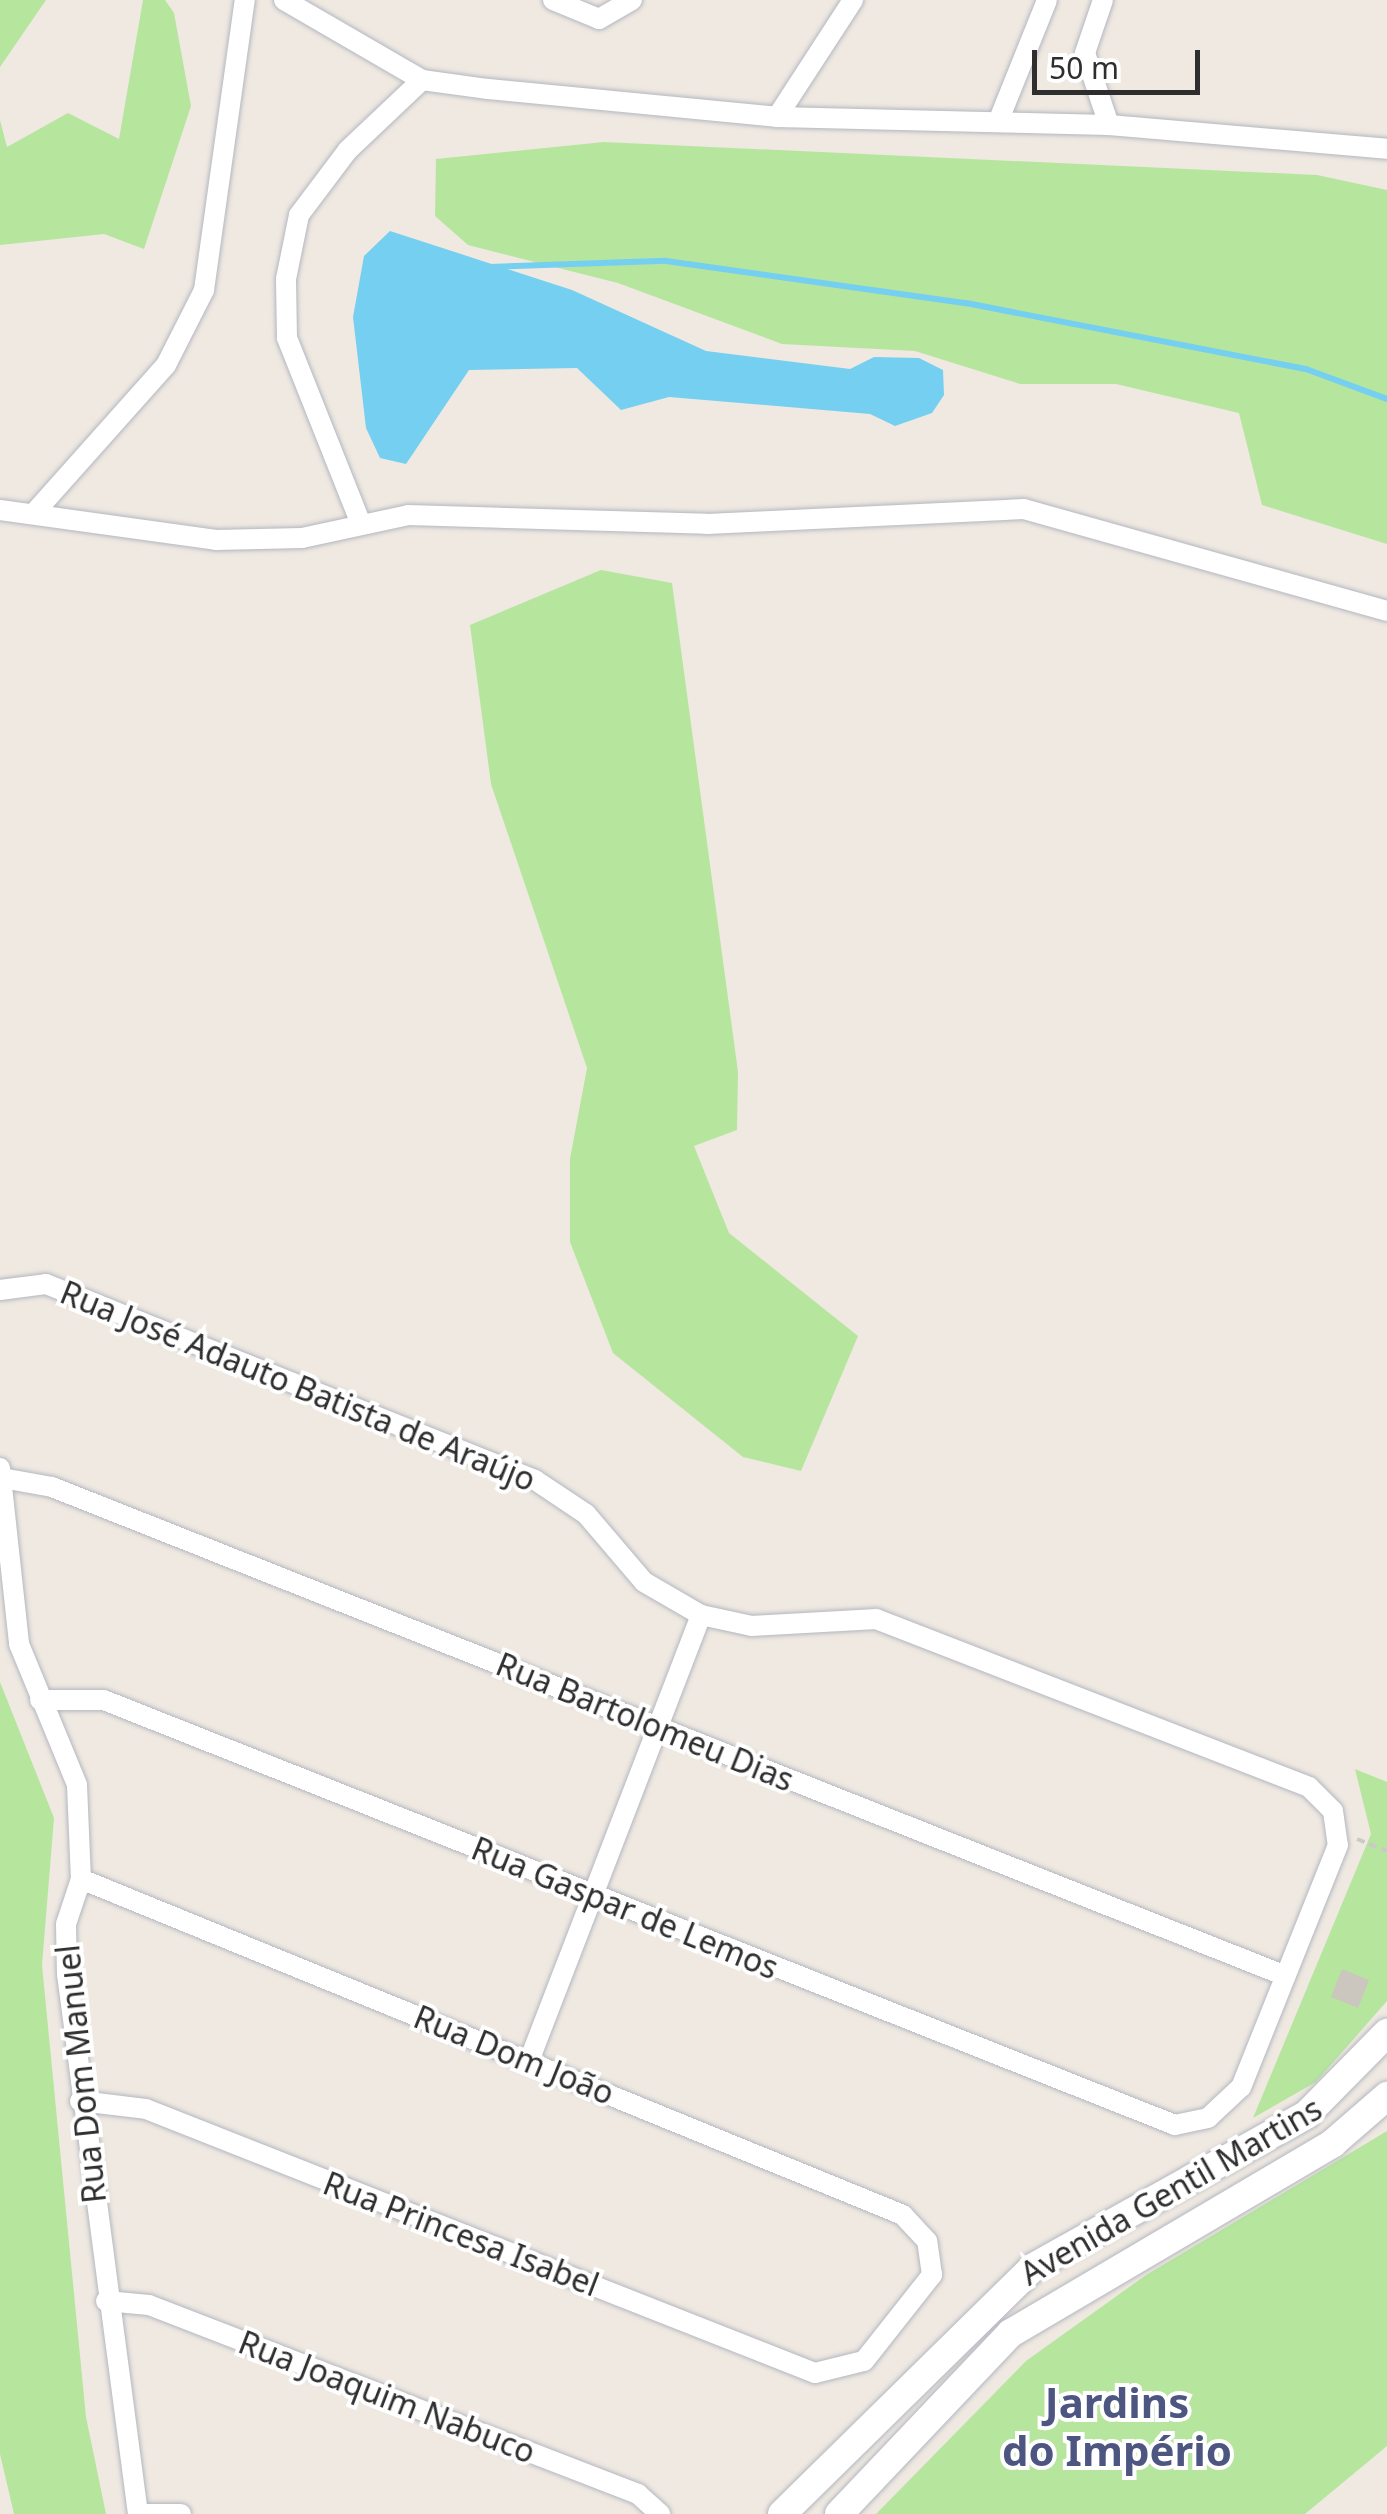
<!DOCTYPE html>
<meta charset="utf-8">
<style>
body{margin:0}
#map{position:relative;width:1387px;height:2514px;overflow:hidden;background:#efe9e1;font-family:"Noto Sans",sans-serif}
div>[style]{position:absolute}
.green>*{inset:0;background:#b6e59e}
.water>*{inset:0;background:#75cff0}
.stream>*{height:6px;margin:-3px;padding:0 3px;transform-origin:3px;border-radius:3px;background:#75cff0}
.building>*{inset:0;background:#cbc7bf}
.path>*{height:4px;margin-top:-2px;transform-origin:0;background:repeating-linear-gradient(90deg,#c9c9c9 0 8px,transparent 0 13px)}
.roads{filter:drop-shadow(0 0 2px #b4b7c1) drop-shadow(0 0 2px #b4b7c1)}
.street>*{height:20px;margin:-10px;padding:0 10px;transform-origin:10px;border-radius:10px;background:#fff}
.secondary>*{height:28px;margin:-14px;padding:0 14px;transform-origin:14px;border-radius:14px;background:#fff}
span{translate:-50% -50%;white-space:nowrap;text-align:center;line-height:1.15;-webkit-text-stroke:8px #fff;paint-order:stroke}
.street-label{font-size:32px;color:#2e2e2e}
.district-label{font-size:42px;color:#4d5680;font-weight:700}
.scale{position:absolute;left:1032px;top:50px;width:168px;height:45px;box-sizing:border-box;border:5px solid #2e2e2e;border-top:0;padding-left:12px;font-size:30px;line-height:35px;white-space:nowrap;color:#2e2e2e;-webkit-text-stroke:8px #fff;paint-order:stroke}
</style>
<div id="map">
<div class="green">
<i style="clip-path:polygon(0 0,46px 0,0 67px)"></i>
<i style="clip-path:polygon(143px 0,165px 0,174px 13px,191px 106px,144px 249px,104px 234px,0 245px,0 120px,7px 147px,68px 113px,119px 139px)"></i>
<i style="clip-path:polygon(604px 142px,1317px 175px,1387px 190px,1387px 544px,1262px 505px,1239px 413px,1116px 384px,1020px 384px,915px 351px,782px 344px,618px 283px,468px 245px,435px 216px,436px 159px)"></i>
<i style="clip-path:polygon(601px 570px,672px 583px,738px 1072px,737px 1130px,694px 1146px,729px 1233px,858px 1336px,801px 1471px,743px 1457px,613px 1353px,570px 1242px,570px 1159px,587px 1068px,491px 784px,470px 625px)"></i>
<i style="clip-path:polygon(0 1682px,54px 1818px,42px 1965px,86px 2417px,106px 2514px,14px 2514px,0 2454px)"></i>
<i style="clip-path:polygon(1355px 1769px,1387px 1782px,1387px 2001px,1316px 2082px,1253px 2118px,1371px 1834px)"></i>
<i style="clip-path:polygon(1387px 2131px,1387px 2446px,1305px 2514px,876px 2514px,1026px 2361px,1146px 2275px)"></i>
</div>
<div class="water">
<i style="clip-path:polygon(390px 231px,572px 290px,706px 351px,850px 369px,874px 357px,919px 358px,943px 370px,944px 395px,932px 413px,895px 426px,870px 414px,669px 397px,621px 410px,577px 368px,469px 370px,406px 464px,380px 458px,366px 428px,353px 317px,364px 256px)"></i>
</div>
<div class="stream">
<i style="left:490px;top:267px;width:176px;rotate:-2deg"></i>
<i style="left:666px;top:261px;width:303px;rotate:8deg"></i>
<i style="left:966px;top:303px;width:346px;rotate:11deg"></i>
<i style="left:1306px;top:369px;width:86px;rotate:20.3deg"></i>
</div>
<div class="building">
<i style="clip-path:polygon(1342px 1969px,1369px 1980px,1358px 2008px,1331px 1997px)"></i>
</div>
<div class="path">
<i style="left:1357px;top:1839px;width:32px;rotate:22deg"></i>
</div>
<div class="roads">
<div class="street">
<i style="left:284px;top:0;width:160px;rotate:30.1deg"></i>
<i style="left:422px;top:80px;width:67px;rotate:7.8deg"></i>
<i style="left:488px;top:89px;width:290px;rotate:5.5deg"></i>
<i style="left:777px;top:117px;width:332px;rotate:1.4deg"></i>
<i style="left:1109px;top:125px;width:279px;rotate:4.9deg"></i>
<i style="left:553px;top:0;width:50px;rotate:22.4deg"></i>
<i style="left:599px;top:19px;width:38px;rotate:-30deg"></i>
<i style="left:1103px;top:0;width:56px;rotate:108.8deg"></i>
<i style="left:1085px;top:53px;width:76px;rotate:71.6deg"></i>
<i style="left:777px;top:117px;width:140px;rotate:-57deg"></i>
<i style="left:998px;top:122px;width:131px;rotate:-68.1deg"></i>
<i style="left:0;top:510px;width:218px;rotate:7.9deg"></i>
<i style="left:216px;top:540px;width:86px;rotate:-1.3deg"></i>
<i style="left:302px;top:538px;width:108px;rotate:-12.2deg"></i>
<i style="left:408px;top:515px;width:299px;rotate:1.7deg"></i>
<i style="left:707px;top:524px;width:317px;rotate:-2.7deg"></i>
<i style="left:1024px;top:509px;width:377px;rotate:15.7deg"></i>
<i style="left:36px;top:511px;width:195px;rotate:-48.3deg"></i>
<i style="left:166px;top:365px;width:84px;rotate:-63.1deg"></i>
<i style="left:204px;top:290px;width:293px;rotate:-82deg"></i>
<i style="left:359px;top:519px;width:195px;rotate:-111.7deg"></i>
<i style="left:287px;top:338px;width:59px;rotate:-91deg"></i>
<i style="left:286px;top:279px;width:65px;rotate:-78.5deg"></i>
<i style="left:299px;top:215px;width:81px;rotate:-53deg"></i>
<i style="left:348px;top:150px;width:102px;rotate:-43.4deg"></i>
<i style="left:0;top:1290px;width:46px;rotate:-7.4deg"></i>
<i style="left:46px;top:1284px;width:527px;rotate:21.84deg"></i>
<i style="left:535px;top:1480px;width:61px;rotate:33.7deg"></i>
<i style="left:586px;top:1514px;width:89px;rotate:49.5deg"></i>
<i style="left:644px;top:1582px;width:66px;rotate:30.1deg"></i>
<i style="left:701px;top:1615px;width:52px;rotate:12.2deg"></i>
<i style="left:752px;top:1626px;width:124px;rotate:-3.2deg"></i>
<i style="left:876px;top:1619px;width:464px;rotate:21.2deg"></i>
<i style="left:1309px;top:1787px;width:34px;rotate:45deg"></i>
<i style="left:1333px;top:1811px;width:34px;rotate:82deg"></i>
<i style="left:1338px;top:1845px;width:261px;rotate:111.8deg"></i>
<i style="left:1241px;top:2087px;width:45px;rotate:136.8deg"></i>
<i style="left:1208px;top:2118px;width:34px;rotate:168deg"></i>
<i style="left:1175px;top:2125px;width:1152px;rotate:-158.36deg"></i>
<i style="left:104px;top:1700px;width:64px;rotate:180deg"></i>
<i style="left:0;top:1468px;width:177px;rotate:83.8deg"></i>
<i style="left:19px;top:1644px;width:152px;rotate:67.6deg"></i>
<i style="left:77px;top:1785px;width:94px;rotate:87.6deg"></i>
<i style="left:81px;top:1879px;width:47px;rotate:108.4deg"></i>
<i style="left:66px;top:1924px;width:50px;rotate:88.9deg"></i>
<i style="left:67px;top:1974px;width:545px;rotate:82.51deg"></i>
<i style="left:138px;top:2514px;width:43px"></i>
<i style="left:2px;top:1478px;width:51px;rotate:10.2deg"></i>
<i style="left:52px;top:1487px;width:1327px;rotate:21.62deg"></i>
<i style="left:529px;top:2061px;width:478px;rotate:-68.9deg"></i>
<i style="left:80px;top:2101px;width:66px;rotate:6.9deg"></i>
<i style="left:146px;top:2109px;width:719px;rotate:21.54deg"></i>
<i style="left:815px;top:2373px;width:50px;rotate:-13.8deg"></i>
<i style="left:864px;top:2361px;width:110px;rotate:-51.7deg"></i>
<i style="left:932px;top:2275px;width:34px;rotate:-98deg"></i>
<i style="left:927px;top:2241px;width:35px;rotate:-133deg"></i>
<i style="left:903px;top:2215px;width:888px;rotate:-157.77deg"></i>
<i style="left:106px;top:2301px;width:43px;rotate:5.3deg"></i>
<i style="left:149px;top:2305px;width:524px;rotate:21.13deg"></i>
<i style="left:638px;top:2494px;width:30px;rotate:42deg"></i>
</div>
<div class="secondary">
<i style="left:782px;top:2514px;width:351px;rotate:-44.5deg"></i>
<i style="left:1032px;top:2268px;width:315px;rotate:-29.2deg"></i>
<i style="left:1307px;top:2114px;width:114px;rotate:-45.4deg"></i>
<i style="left:839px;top:2514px;width:250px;rotate:-46.5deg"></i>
<i style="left:1011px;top:2333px;width:374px;rotate:-30.5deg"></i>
<i style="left:1333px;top:2143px;width:72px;rotate:-41deg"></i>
</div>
</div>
<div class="street-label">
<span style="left:298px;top:1386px;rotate:22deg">Rua José Adauto Batista de Araújo</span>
<span style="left:645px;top:1722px;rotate:22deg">Rua Bartolomeu Dias</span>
<span style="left:625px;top:1908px;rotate:22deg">Rua Gaspar de Lemos</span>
<span style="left:514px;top:2055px;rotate:22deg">Rua Dom João</span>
<span style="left:81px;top:2074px;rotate:-96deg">Rua Dom Manuel</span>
<span style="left:1171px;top:2191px;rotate:-30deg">Avenida Gentil Martins</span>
<span style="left:461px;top:2234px;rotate:21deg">Rua Princesa Isabel</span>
<span style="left:387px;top:2397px;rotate:21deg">Rua Joaquim Nabuco</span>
</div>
<div class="district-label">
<span style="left:1117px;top:2426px">Jardins<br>do Império</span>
</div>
<div class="scale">50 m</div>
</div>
